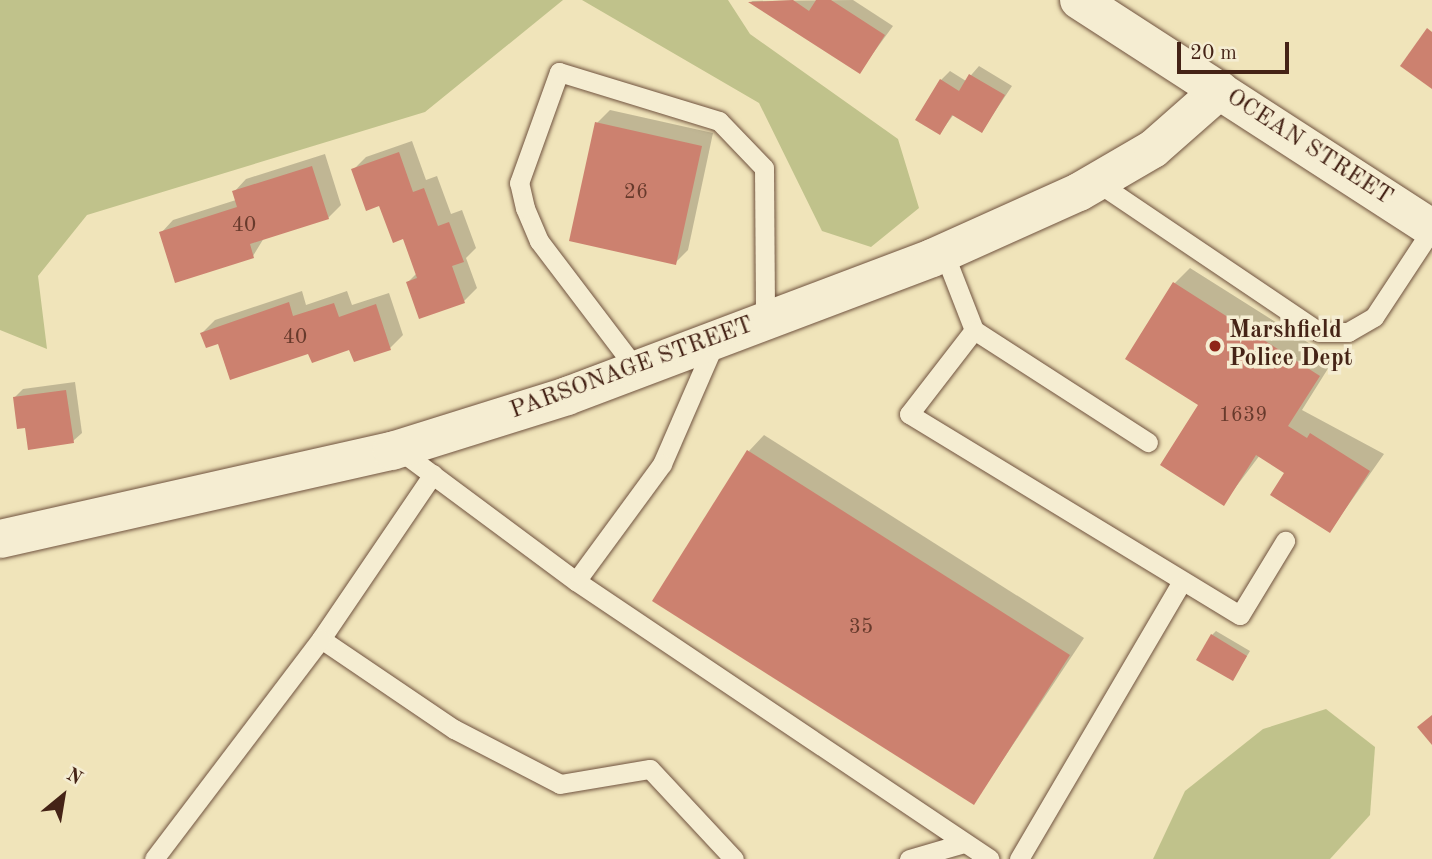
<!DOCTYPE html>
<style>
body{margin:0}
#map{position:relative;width:1432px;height:859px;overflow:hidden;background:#f0e4ba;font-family:"Old Standard TT",serif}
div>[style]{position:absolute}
.green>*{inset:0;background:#c0c28b}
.shadow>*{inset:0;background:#0003}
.building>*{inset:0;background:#cc816f}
.roads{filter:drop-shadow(0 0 2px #70533f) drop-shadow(0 0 2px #70533f)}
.service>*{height:19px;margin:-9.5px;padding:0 9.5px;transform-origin:9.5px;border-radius:9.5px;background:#f5edd2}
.minor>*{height:38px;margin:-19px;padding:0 19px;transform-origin:19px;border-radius:19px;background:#f5edd2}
.secondary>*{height:38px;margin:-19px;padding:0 19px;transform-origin:19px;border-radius:19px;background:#f5edd2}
.dots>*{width:19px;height:19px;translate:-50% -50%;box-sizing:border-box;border:4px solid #f5edd2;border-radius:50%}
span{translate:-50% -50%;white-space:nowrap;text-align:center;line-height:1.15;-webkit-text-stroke:7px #f5edd2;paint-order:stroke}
.number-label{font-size:21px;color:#673a2c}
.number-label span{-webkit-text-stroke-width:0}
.street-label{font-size:24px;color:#452316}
.poi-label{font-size:24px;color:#452316;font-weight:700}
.left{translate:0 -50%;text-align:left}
.north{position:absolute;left:28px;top:761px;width:70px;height:70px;-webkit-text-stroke:5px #f5edd2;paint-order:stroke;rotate:30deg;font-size:19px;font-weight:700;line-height:28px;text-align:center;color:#452316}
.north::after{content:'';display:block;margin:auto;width:24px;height:32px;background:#452316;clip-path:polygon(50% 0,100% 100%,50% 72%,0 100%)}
.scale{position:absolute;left:1177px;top:42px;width:112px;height:32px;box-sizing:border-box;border:4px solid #452316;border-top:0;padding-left:9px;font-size:21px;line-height:24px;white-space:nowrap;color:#452316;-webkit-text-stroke:5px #f5edd2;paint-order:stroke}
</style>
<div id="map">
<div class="green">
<i style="clip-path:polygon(0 0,563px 0,425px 112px,87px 215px,38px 276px,47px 349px,0 330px)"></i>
<i style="clip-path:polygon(582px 0,728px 0,750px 34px,898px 139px,919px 208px,871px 247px,822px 231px,759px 103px)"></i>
<i style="clip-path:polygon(1326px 709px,1375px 747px,1370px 815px,1330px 859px,1153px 859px,1185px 791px,1263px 729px)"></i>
</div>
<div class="shadow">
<i style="clip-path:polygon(853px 0,893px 26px,860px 71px,751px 1px)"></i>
<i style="clip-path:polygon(979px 66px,1012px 86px,982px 131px,954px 114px,940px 133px,941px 80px,950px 71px,966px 81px)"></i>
<i style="clip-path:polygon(610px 110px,713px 133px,688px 250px,675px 263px,597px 123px)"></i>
<i style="clip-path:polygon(412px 141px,426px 180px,437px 176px,451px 214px,462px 210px,476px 248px,466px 258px,477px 288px,464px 301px,408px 282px,417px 273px,404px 237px,353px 170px,366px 157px)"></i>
<i style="clip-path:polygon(325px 154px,341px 205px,328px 218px,264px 238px,253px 256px,161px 233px,173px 220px,236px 200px,234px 192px,246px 179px)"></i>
<i style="clip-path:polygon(1190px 268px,1334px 359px,1302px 410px,1384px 454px,1330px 531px,1287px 473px,1260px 455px,1223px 504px,1174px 284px)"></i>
<i style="clip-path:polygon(302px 291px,306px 305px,347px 291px,352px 305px,389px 293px,403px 335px,390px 348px,309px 352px,219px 342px,202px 333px,215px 320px)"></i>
<i style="clip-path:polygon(75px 382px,82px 433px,73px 441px,27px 426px,15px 397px,23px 389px)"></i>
<i style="clip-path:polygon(764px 435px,1084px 638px,974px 803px,749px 451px)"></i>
<i style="clip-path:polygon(1216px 631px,1250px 651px,1233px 679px,1212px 635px)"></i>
</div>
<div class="building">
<i style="clip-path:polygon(793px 0,809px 11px,816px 0,831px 0,885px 35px,860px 74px,748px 2px)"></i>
<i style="clip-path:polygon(1427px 28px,1432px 32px,1432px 89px,1400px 66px)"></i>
<i style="clip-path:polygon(969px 74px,1005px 95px,982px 133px,952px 115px,940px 135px,915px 120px,940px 79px,959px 91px)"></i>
<i style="clip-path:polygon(595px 122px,702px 146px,676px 265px,569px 241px)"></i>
<i style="clip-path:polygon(399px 152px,413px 192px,424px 188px,438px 226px,449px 222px,464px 262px,452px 266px,465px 303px,419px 319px,406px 282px,417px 278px,403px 239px,393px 243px,379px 206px,366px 211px,351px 169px)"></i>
<i style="clip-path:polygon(312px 166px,329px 219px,250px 244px,254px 258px,175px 283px,159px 232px,237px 207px,232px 191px)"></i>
<i style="clip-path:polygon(1173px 282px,1320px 376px,1288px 426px,1307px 438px,1310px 433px,1370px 471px,1330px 533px,1270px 495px,1284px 473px,1256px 455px,1224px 506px,1160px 465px,1198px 405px,1125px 359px)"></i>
<i style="clip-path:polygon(289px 302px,293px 316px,334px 303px,339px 317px,376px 304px,391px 350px,354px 362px,349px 350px,312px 363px,308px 354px,230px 380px,218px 344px,206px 348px,200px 333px)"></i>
<i style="clip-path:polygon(66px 390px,74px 443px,28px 450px,25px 428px,17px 429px,13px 397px)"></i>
<i style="clip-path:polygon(747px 450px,1070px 655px,974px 805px,652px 601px)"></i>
<i style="clip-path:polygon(1211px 634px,1247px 656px,1233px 681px,1196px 660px)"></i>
<i style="clip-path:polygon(1432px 715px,1432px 745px,1417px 727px)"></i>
</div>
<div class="roads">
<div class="service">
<i style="left:1097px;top:182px;width:268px;rotate:34deg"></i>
<i style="left:1319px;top:332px;width:29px"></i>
<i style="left:1348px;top:332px;width:30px;rotate:-30deg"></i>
<i style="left:1374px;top:317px;width:105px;rotate:-56.6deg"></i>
<i style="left:944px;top:253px;width:83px;rotate:68.7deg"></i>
<i style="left:974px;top:330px;width:207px;rotate:32.8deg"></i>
<i style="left:974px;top:330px;width:106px;rotate:127.7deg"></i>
<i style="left:909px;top:414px;width:387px;rotate:31.3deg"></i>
<i style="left:1240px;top:615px;width:87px;rotate:-58.7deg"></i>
<i style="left:715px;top:342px;width:133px;rotate:113.5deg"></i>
<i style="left:662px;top:464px;width:145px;rotate:126.3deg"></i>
<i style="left:576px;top:581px;width:498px;rotate:33.9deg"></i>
<i style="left:637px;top:370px;width:162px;rotate:-127.2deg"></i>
<i style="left:539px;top:241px;width:36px;rotate:-113deg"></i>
<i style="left:525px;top:208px;width:26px;rotate:-103deg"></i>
<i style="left:519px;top:183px;width:118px;rotate:-70.2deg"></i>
<i style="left:559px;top:72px;width:167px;rotate:17deg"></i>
<i style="left:719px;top:121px;width:65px;rotate:46.2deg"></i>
<i style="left:764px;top:168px;width:153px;rotate:89.6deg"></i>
<i style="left:398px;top:449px;width:222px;rotate:36.6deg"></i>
<i style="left:433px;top:474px;width:199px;rotate:124.2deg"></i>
<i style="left:321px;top:639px;width:161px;rotate:34.1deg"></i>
<i style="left:454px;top:729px;width:119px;rotate:27.4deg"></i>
<i style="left:560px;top:784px;width:91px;rotate:-9.5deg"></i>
<i style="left:650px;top:769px;width:123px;rotate:47deg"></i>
<i style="left:154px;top:859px;width:276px;rotate:-52.8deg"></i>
<i style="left:909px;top:859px;width:57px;rotate:-16.2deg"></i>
<i style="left:1019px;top:859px;width:322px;rotate:-59.6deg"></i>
</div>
<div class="minor">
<i style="left:0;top:539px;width:402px;rotate:-12.7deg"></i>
<i style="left:392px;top:451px;width:183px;rotate:-17.4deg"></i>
<i style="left:567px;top:396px;width:390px;rotate:-20.7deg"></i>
<i style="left:932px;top:258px;width:161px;rotate:-24.2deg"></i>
<i style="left:1079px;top:192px;width:86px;rotate:-30.2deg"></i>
<i style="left:1153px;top:149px;width:89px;rotate:-41.4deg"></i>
</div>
<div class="secondary">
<i style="left:1079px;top:0;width:420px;rotate:32.9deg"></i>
</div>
</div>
<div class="dots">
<i style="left:1215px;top:346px;background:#8f2418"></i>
</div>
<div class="number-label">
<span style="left:636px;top:193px">26</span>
<span style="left:244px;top:226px">40</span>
<span style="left:295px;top:338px">40</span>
<span style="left:1243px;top:416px">1639</span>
<span style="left:861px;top:628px">35</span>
</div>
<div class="street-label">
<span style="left:1309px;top:148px;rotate:33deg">OCEAN STREET</span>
<span style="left:632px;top:369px;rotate:-20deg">PARSONAGE STREET</span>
</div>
<div class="poi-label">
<span class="left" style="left:1229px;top:346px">Marshfield<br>Police Dept</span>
</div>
<div class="north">N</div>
<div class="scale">20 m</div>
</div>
